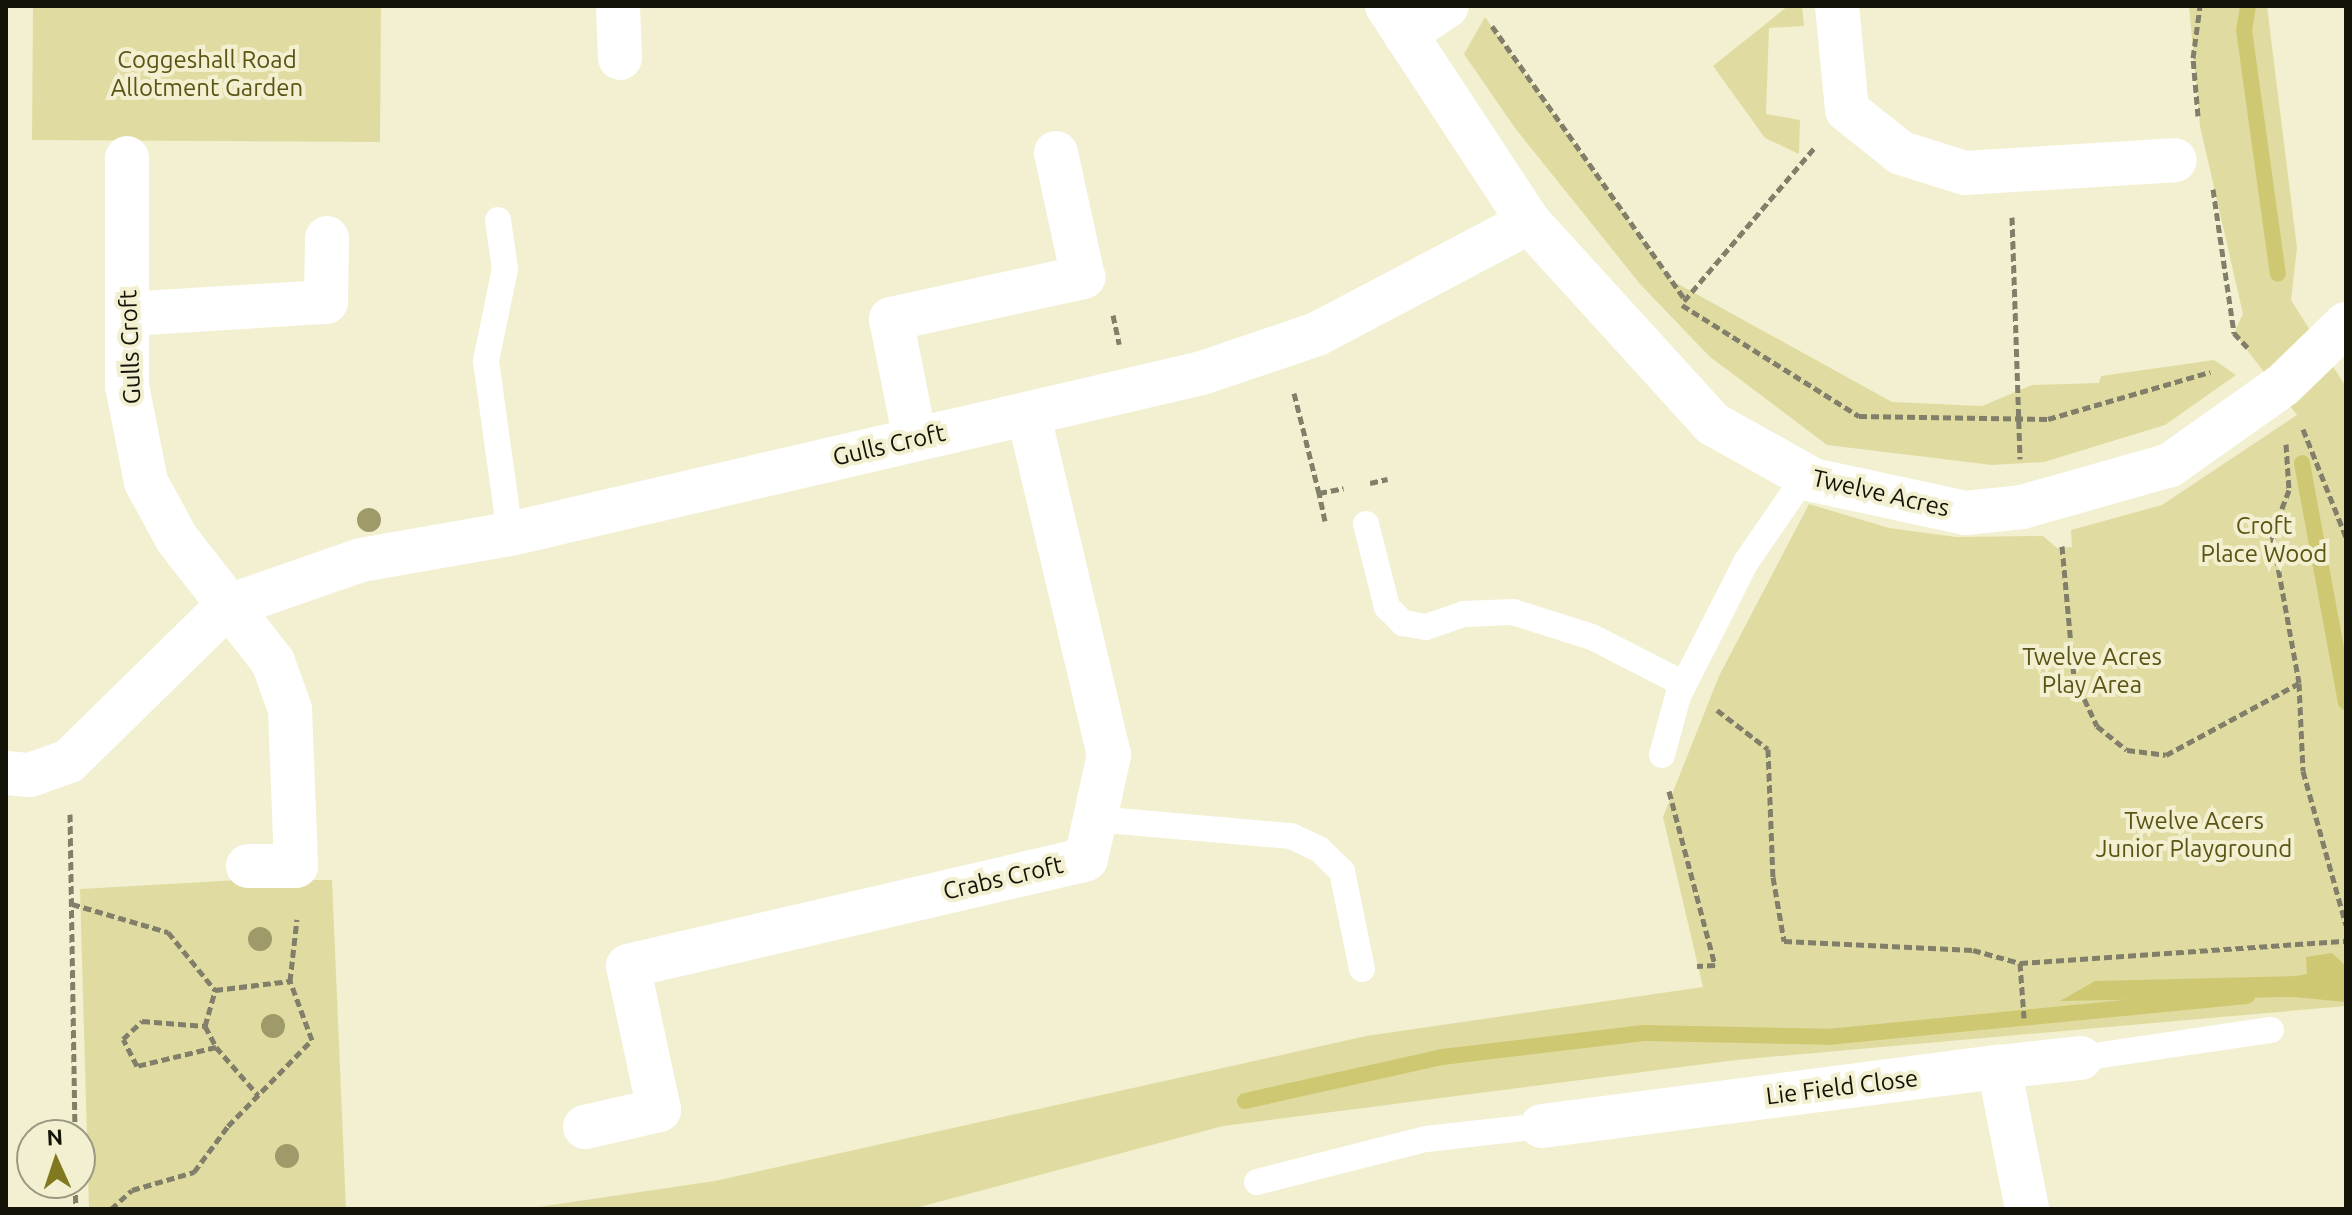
<!DOCTYPE html>
<style>
body{margin:0}
#map{position:relative;width:2352px;height:1215px;overflow:hidden;background:#f2f0d0;font-family:Ubuntu,sans-serif}
div>[style]{position:absolute}
.green>*{inset:0;background:#e0dca1}
.water>*{inset:0;background:#cfc873}
.stream>*{height:16px;margin:-8px;padding:0 8px;transform-origin:8px;border-radius:8px;background:#cfc873}
.path>*{height:5px;margin-top:-2.5px;transform-origin:0;background:repeating-linear-gradient(90deg,#817f6a 0 8px,transparent 0 12px)}
.lane>*{height:26px;margin:-13px;padding:0 13px;transform-origin:13px;border-radius:13px;background:#fff}
.street>*{height:44px;margin:-22px;padding:0 22px;transform-origin:22px;border-radius:22px;background:#fff}
.trees>*{width:24px;height:24px;margin:-12px;border-radius:50%;background:#9e9a69}
span{translate:-50% -50%;white-space:nowrap;text-align:center;line-height:1.15;-webkit-text-stroke:8px #f2f0d0;paint-order:stroke}
.park-label{font-size:24px;color:#5a5415}
.street-label{font-size:24px;color:#141308}
.frame{position:absolute;inset:0;border:8px solid #141308;pointer-events:none}
.north{position:absolute;left:16px;top:1119px;width:80px;height:80px;box-sizing:border-box;background:#f2f0d0;border:2px solid #999880;border-radius:50%;rotate:357deg;font-size:22px;font-weight:700;line-height:32px;text-align:center;color:#141308}
.north::after{content:'';display:block;margin:auto;width:28px;height:36px;background:#81791f;clip-path:polygon(50% 0,100% 100%,50% 72%,0 100%)}
</style>
<div id="map">
<div class="green">
<i style="clip-path:polygon(33px 6px,381px 6px,380px 142px,32px 140px)"></i>
<i style="clip-path:polygon(1788px 6px,1802px 6px,1804px 26px,1769px 28px,1766px 114px,1800px 120px,1799px 154px,1765px 138px,1713px 66px)"></i>
<i style="clip-path:polygon(2189px 6px,2267px 6px,2297px 248px,2291px 300px,2346px 387px,2346px 1006px,1736px 1060px,1223px 1126px,912px 1209px,524px 1209px,715px 1181px,1366px 1036px,1703px 987px,1663px 817px,1719px 676px,1809px 504px,1889px 528px,1956px 537px,2043px 536px,2057px 548px,2072px 547px,2071px 530px,2162px 505px,2297px 415px,2234px 333px,2243px 314px,2200px 126px)"></i>
<i style="clip-path:polygon(1485px 17px,1671px 280px,1892px 402px,1982px 406px,2032px 385px,2099px 383px,2101px 376px,2214px 360px,2236px 375px,2165px 425px,2044px 462px,1992px 465px,1827px 445px,1709px 356px,1640px 284px,1515px 128px,1464px 54px)"></i>
<i style="clip-path:polygon(239px 880px,332px 880px,346px 1209px,89px 1209px,80px 889px)"></i>
</div>
<div class="water">
<i style="clip-path:polygon(2332px 953px,2346px 966px,2346px 1002px,2293px 997px,2060px 1001px,2095px 981px,2296px 976px,2307px 974px,2306px 957px)"></i>
</div>
<div class="stream">
<i style="left:2248px;top:6px;width:24px;rotate:99deg"></i>
<i style="left:2244px;top:30px;width:246px;rotate:82.1deg"></i>
<i style="left:2302px;top:463px;width:243px;rotate:79.6deg"></i>
<i style="left:1245px;top:1101px;width:202px;rotate:-12.6deg"></i>
<i style="left:1442px;top:1057px;width:203px;rotate:-6.8deg"></i>
<i style="left:1644px;top:1033px;width:184px;rotate:1.2deg"></i>
<i style="left:1828px;top:1037px;width:421px;rotate:-5.6deg"></i>
</div>
<div class="path">
<i style="left:1492px;top:26px;width:335px;rotate:54.8deg"></i>
<i style="left:2198px;top:116px;width:58px;rotate:-94.9deg"></i>
<i style="left:2193px;top:58px;width:52px;rotate:-82.3deg"></i>
<i style="left:2213px;top:189px;width:146px;rotate:81.7deg"></i>
<i style="left:2234px;top:333px;width:23px;rotate:47deg"></i>
<i style="left:2012px;top:217px;width:242px;rotate:88.1deg"></i>
<i style="left:1684px;top:301px;width:202px;rotate:-49.6deg"></i>
<i style="left:1682px;top:305px;width:209px;rotate:32.1deg"></i>
<i style="left:1859px;top:416px;width:189px;rotate:0.9deg"></i>
<i style="left:2048px;top:419px;width:169px;rotate:-16.2deg"></i>
<i style="left:1113px;top:315px;width:30px;rotate:78deg"></i>
<i style="left:1294px;top:393px;width:103px;rotate:76deg"></i>
<i style="left:2303px;top:429px;width:116px;rotate:68.3deg"></i>
<i style="left:2286px;top:444px;width:46px;rotate:86.3deg"></i>
<i style="left:2289px;top:490px;width:47px;rotate:111.1deg"></i>
<i style="left:2272px;top:534px;width:151px;rotate:79.7deg"></i>
<i style="left:2299px;top:683px;width:88px;rotate:87.4deg"></i>
<i style="left:2303px;top:771px;width:160px;rotate:74.4deg"></i>
<i style="left:1370px;top:483px;width:18px;rotate:-13deg"></i>
<i style="left:1325px;top:521px;width:29px;rotate:-102deg"></i>
<i style="left:1319px;top:493px;width:25px;rotate:-11deg"></i>
<i style="left:2062px;top:546px;width:132px;rotate:84.8deg"></i>
<i style="left:2074px;top:677px;width:54px;rotate:64.9deg"></i>
<i style="left:2097px;top:726px;width:38px;rotate:39deg"></i>
<i style="left:2127px;top:750px;width:39px;rotate:7deg"></i>
<i style="left:2166px;top:755px;width:151px;rotate:-28.4deg"></i>
<i style="left:1717px;top:710px;width:64px;rotate:37.4deg"></i>
<i style="left:1768px;top:749px;width:128px;rotate:87.8deg"></i>
<i style="left:1773px;top:877px;width:65px;rotate:80.2deg"></i>
<i style="left:1784px;top:941px;width:189px;rotate:2.7deg"></i>
<i style="left:1973px;top:950px;width:49px;rotate:15.5deg"></i>
<i style="left:2020px;top:963px;width:327px;rotate:-3.9deg"></i>
<i style="left:1669px;top:791px;width:180px;rotate:75.2deg"></i>
<i style="left:1715px;top:965px;width:18px;rotate:177deg"></i>
<i style="left:70px;top:814px;width:321px;rotate:89.1deg"></i>
<i style="left:72px;top:904px;width:100px;rotate:16.3deg"></i>
<i style="left:168px;top:932px;width:75px;rotate:51deg"></i>
<i style="left:215px;top:990px;width:76px;rotate:-6.8deg"></i>
<i style="left:290px;top:981px;width:62px;rotate:-83.6deg"></i>
<i style="left:2020px;top:963px;width:55px;rotate:85.8deg"></i>
<i style="left:205px;top:1026px;width:24px;rotate:62deg"></i>
<i style="left:216px;top:1047px;width:81px;rotate:166.5deg"></i>
<i style="left:137px;top:1066px;width:30px;rotate:-117deg"></i>
<i style="left:123px;top:1039px;width:26px;rotate:-43deg"></i>
<i style="left:142px;top:1021px;width:63px;rotate:4.5deg"></i>
<i style="left:205px;top:1026px;width:37px;rotate:-74deg"></i>
<i style="left:216px;top:1047px;width:64px;rotate:48.8deg"></i>
<i style="left:75px;top:1183px;width:26px;rotate:88deg"></i>
<i style="left:111px;top:1209px;width:28px;rotate:-42deg"></i>
<i style="left:132px;top:1190px;width:65px;rotate:-16.2deg"></i>
<i style="left:194px;top:1172px;width:57px;rotate:-53.5deg"></i>
<i style="left:228px;top:1126px;width:120px;rotate:-45.7deg"></i>
<i style="left:312px;top:1040px;width:63px;rotate:-110.4deg"></i>
</div>
<div class="lane">
<i style="left:498px;top:220px;width:49px;rotate:81.9deg"></i>
<i style="left:505px;top:269px;width:94px;rotate:101.7deg"></i>
<i style="left:486px;top:361px;width:175px;rotate:82.1deg"></i>
<i style="left:1366px;top:524px;width:86px;rotate:75.8deg"></i>
<i style="left:1387px;top:607px;width:23px;rotate:45deg"></i>
<i style="left:1403px;top:623px;width:23px;rotate:10deg"></i>
<i style="left:1426px;top:627px;width:40px;rotate:-18.9deg"></i>
<i style="left:1464px;top:614px;width:49px;rotate:-2.3deg"></i>
<i style="left:1513px;top:612px;width:83px;rotate:17.6deg"></i>
<i style="left:1592px;top:637px;width:103px;rotate:27.1deg"></i>
<i style="left:1662px;top:755px;width:61px;rotate:-74.8deg"></i>
<i style="left:1678px;top:696px;width:57px;rotate:-63deg"></i>
<i style="left:1704px;top:645px;width:93px;rotate:-63.2deg"></i>
<i style="left:1746px;top:562px;width:104px;rotate:-55.5deg"></i>
<i style="left:1095px;top:819px;width:197px;rotate:5deg"></i>
<i style="left:1291px;top:836px;width:31px;rotate:25deg"></i>
<i style="left:1319px;top:849px;width:32px;rotate:44deg"></i>
<i style="left:1342px;top:871px;width:100px;rotate:78.5deg"></i>
<i style="left:2081px;top:1058px;width:192px;rotate:-8.4deg"></i>
<i style="left:1257px;top:1182px;width:174px;rotate:-14.3deg"></i>
<i style="left:1426px;top:1139px;width:117px;rotate:-6.4deg"></i>
</div>
<div class="street">
<i style="left:618px;top:6px;width:52px;rotate:87.8deg"></i>
<i style="left:1387px;top:6px;width:258px;rotate:56.7deg"></i>
<i style="left:1529px;top:222px;width:273px;rotate:47.7deg"></i>
<i style="left:1713px;top:424px;width:115px;rotate:29.2deg"></i>
<i style="left:1813px;top:480px;width:156px;rotate:12.2deg"></i>
<i style="left:1965px;top:513px;width:57px;rotate:-6deg"></i>
<i style="left:2022px;top:507px;width:154px;rotate:-15.8deg"></i>
<i style="left:2170px;top:465px;width:138px;rotate:-35.3deg"></i>
<i style="left:2283px;top:385px;width:88px;rotate:-44.1deg"></i>
<i style="left:1837px;top:6px;width:104px;rotate:84.5deg"></i>
<i style="left:1847px;top:110px;width:69px;rotate:38.5deg"></i>
<i style="left:1901px;top:153px;width:67px;rotate:17.4deg"></i>
<i style="left:1965px;top:173px;width:210px;rotate:-3.5deg"></i>
<i style="left:1405px;top:34px;width:50px;rotate:-33.7deg"></i>
<i style="left:127px;top:158px;width:228px;rotate:90deg"></i>
<i style="left:127px;top:386px;width:98px;rotate:78.8deg"></i>
<i style="left:146px;top:482px;width:65px;rotate:61.5deg"></i>
<i style="left:177px;top:539px;width:156px;rotate:52deg"></i>
<i style="left:273px;top:662px;width:50px;rotate:70.1deg"></i>
<i style="left:290px;top:709px;width:157px;rotate:87.8deg"></i>
<i style="left:296px;top:866px;width:48px;rotate:180deg"></i>
<i style="left:127px;top:314px;width:199px;rotate:-3.5deg"></i>
<i style="left:326px;top:302px;width:64px;rotate:-89.1deg"></i>
<i style="left:915px;top:439px;width:122px;rotate:-101.3deg"></i>
<i style="left:891px;top:319px;width:197px;rotate:-12.3deg"></i>
<i style="left:1083px;top:277px;width:127px;rotate:-102.3deg"></i>
<i style="left:6px;top:773px;width:24px;rotate:5deg"></i>
<i style="left:30px;top:775px;width:41px;rotate:-19.7deg"></i>
<i style="left:69px;top:761px;width:220px;rotate:-44.4deg"></i>
<i style="left:226px;top:607px;width:143px;rotate:-19.2deg"></i>
<i style="left:361px;top:560px;width:151px;rotate:-9.9deg"></i>
<i style="left:510px;top:534px;width:710px;rotate:-13.1deg"></i>
<i style="left:1202px;top:373px;width:121px;rotate:-18.7deg"></i>
<i style="left:1317px;top:334px;width:240px;rotate:-27.8deg"></i>
<i style="left:1999px;top:1067px;width:82px;rotate:-6.3deg"></i>
<i style="left:1542px;top:1126px;width:461px;rotate:-7.4deg"></i>
<i style="left:1999px;top:1067px;width:145px;rotate:78.8deg"></i>
<i style="left:585px;top:1127px;width:76px;rotate:-12.9deg"></i>
<i style="left:659px;top:1110px;width:147px;rotate:-102.1deg"></i>
<i style="left:628px;top:966px;width:470px;rotate:-13.1deg"></i>
<i style="left:1086px;top:859px;width:107px;rotate:-77.5deg"></i>
<i style="left:1109px;top:755px;width:351px;rotate:-103.3deg"></i>
</div>
<div class="trees">
<i style="left:369px;top:520px"></i>
<i style="left:260px;top:939px"></i>
<i style="left:273px;top:1026px"></i>
<i style="left:287px;top:1156px"></i>
</div>
<div class="park-label">
<span style="left:207px;top:74px">Coggeshall Road<br>Allotment Garden</span>
<span style="left:2264px;top:540px">Croft<br>Place Wood</span>
<span style="left:2092px;top:671px">Twelve Acres<br>Play Area</span>
<span style="left:2194px;top:835px">Twelve Acers<br>Junior Playground</span>
</div>
<div class="street-label">
<span style="left:130px;top:347px;rotate:-92deg">Gulls Croft</span>
<span style="left:889px;top:445px;rotate:-13deg">Gulls Croft</span>
<span style="left:1881px;top:493px;rotate:13deg">Twelve Acres</span>
<span style="left:1003px;top:878px;rotate:-13deg">Crabs Croft</span>
<span style="left:1842px;top:1087px;rotate:-7deg">Lie Field Close</span>
</div>
<div class="frame"></div>
<div class="north">N</div>
</div>
